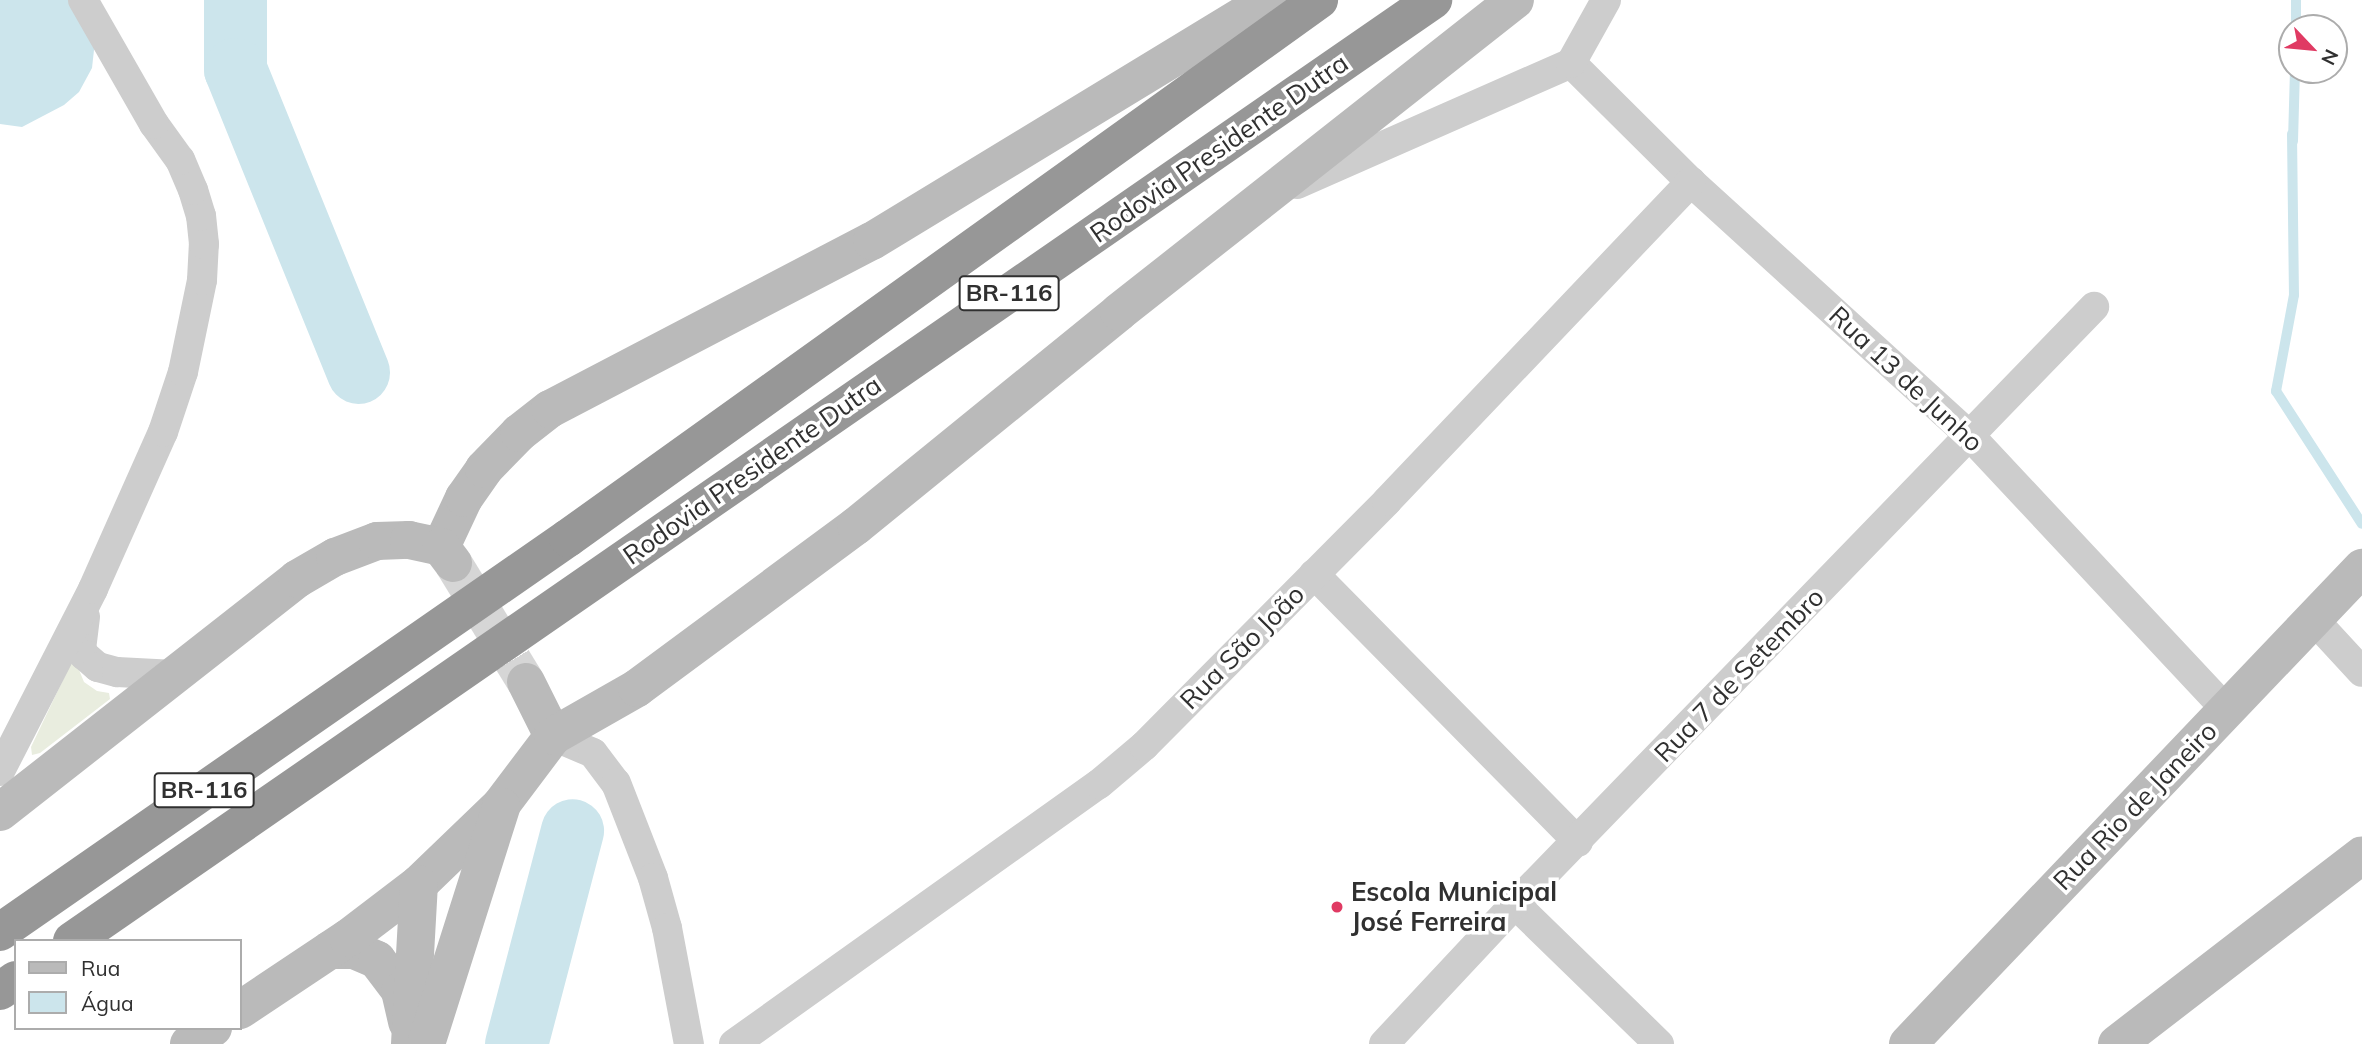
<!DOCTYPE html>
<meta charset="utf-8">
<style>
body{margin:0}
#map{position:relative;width:2362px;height:1044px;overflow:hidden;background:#fff;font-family:Mulish,sans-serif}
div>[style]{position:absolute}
.green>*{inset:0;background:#e9eddf}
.water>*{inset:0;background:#cce5ec}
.stream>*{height:10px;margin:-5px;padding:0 5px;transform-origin:5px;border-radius:5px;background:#cce5ec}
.river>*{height:63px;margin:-31.5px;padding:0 31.5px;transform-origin:31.5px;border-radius:31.5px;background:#cce5ec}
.secondary-tunnel>*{height:38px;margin-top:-19px;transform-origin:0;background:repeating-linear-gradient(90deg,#d6d6d6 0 38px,transparent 0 57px)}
.street>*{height:30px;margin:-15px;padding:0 15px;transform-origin:15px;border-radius:15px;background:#cdcdcd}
.secondary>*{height:38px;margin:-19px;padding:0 19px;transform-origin:19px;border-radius:19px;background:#bababa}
.highway>*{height:38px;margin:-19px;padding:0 19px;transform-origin:19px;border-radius:19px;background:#979797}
.dots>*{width:19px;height:19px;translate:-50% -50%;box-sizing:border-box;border:4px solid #fff;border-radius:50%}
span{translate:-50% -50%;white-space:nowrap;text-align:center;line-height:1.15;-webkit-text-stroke:7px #fff;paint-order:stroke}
.shield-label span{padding:2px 5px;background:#fff;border:2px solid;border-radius:5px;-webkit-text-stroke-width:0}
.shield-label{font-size:24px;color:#303030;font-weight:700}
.street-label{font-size:26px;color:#303030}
.poi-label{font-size:26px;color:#303030;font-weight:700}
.left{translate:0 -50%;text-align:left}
.legend{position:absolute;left:14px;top:939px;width:228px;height:91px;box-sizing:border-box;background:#fff;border:2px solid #acacac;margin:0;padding:9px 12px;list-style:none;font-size:21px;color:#303030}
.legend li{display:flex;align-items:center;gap:14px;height:35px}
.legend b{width:35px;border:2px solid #acacac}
.north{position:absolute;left:2278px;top:14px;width:70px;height:70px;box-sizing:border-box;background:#fff;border:2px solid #acacac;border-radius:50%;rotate:116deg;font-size:19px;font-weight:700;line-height:28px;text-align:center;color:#303030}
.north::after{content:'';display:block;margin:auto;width:24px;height:32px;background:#e03a63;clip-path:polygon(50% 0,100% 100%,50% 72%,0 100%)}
</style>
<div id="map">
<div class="green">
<i style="clip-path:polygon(71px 663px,77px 665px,84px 682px,97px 691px,109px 693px,110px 699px,40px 753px,32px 755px,31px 747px)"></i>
</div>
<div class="water">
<i style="clip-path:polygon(0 0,76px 0,95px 41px,92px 68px,79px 92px,64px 105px,22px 127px,0 124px)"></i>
</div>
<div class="stream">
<i style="left:2296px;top:28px;width:28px;rotate:-90deg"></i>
<i style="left:2292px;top:134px;width:161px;rotate:89.3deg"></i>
<i style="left:2294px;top:295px;width:98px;rotate:100.6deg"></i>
<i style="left:2276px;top:391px;width:158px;rotate:57.1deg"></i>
<i style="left:2293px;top:141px;width:71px;rotate:-88.4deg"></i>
</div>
<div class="river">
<i style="left:235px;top:0;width:69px;rotate:90deg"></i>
<i style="left:235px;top:69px;width:327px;rotate:67.9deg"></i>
<i style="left:516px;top:1044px;width:221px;rotate:-75.3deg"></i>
</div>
<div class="secondary-tunnel">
<i style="left:453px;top:563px;width:140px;rotate:58.5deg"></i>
</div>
<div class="street">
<i style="left:1571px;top:63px;width:169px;rotate:44.8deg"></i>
<i style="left:1691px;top:182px;width:377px;rotate:42.3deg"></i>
<i style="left:1970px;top:436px;width:375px;rotate:46.9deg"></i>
<i style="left:1297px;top:184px;width:300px;rotate:-23.8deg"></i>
<i style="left:1571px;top:63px;width:72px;rotate:-60.9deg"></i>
<i style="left:1314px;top:574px;width:376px;rotate:45.4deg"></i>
<i style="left:85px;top:617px;width:31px;rotate:97deg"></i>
<i style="left:81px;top:648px;width:8px;rotate:67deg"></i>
<i style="left:84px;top:655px;width:18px;rotate:41deg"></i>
<i style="left:98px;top:667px;width:20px;rotate:15deg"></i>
<i style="left:117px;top:672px;width:58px;rotate:3deg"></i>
<i style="left:2315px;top:621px;width:69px;rotate:47.3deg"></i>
<i style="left:553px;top:736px;width:43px;rotate:23deg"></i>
<i style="left:593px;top:753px;width:38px;rotate:53deg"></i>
<i style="left:616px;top:783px;width:102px;rotate:68.7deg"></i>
<i style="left:653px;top:878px;width:52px;rotate:74.4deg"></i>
<i style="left:667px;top:928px;width:118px;rotate:79.3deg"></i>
<i style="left:0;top:771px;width:204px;rotate:-62.9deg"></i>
<i style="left:93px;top:589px;width:172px;rotate:-66deg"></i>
<i style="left:163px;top:432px;width:63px;rotate:-71.6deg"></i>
<i style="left:183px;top:372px;width:94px;rotate:-78.3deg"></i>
<i style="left:202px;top:280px;width:36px;rotate:-87deg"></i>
<i style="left:204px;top:244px;width:28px;rotate:-96deg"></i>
<i style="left:201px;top:216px;width:27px;rotate:-107deg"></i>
<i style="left:193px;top:190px;width:33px;rotate:-113deg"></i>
<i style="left:180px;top:160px;width:44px;rotate:-125.8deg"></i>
<i style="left:154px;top:124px;width:143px;rotate:-119.8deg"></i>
<i style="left:1515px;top:904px;width:201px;rotate:44.2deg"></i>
<i style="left:734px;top:1044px;width:448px;rotate:-35.5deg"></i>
<i style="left:1099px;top:784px;width:59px;rotate:-40.2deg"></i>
<i style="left:1144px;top:746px;width:345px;rotate:-45.2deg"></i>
<i style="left:1387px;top:501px;width:441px;rotate:-46.4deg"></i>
<i style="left:1384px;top:1044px;width:192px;rotate:-46.9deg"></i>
<i style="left:1515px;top:904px;width:832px;rotate:-45.88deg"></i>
</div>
<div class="secondary">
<i style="left:441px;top:547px;width:54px;rotate:-64.9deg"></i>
<i style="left:464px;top:498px;width:35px;rotate:-55deg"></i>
<i style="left:484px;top:469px;width:50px;rotate:-45.8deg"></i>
<i style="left:519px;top:433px;width:39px;rotate:-38deg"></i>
<i style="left:550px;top:409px;width:363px;rotate:-27.6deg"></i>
<i style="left:872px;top:241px;width:464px;rotate:-31.3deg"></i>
<i style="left:526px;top:682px;width:60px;rotate:63.4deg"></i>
<i style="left:0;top:812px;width:377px;rotate:-38.1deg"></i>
<i style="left:297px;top:579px;width:44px;rotate:-30.1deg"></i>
<i style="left:335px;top:557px;width:45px;rotate:-20.9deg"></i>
<i style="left:377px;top:541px;width:32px;rotate:-2deg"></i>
<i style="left:409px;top:540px;width:33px;rotate:12deg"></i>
<i style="left:441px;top:547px;width:20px;rotate:53deg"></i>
<i style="left:330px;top:950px;width:24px"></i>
<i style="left:354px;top:950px;width:25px;rotate:23deg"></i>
<i style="left:377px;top:960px;width:39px;rotate:53deg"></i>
<i style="left:400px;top:991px;width:32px;rotate:77deg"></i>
<i style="left:240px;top:1010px;width:130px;rotate:-33.7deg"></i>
<i style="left:348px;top:938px;width:89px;rotate:-37.3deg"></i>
<i style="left:419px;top:884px;width:114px;rotate:-43.9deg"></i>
<i style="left:501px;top:805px;width:86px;rotate:-53deg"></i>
<i style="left:553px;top:736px;width:97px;rotate:-29.7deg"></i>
<i style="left:637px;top:688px;width:272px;rotate:-36.5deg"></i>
<i style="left:856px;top:526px;width:339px;rotate:-39.1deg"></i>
<i style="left:1119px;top:312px;width:504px;rotate:-38.23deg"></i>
<i style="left:189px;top:1044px;width:29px;rotate:-34deg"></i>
<i style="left:410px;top:1044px;width:160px;rotate:-86.8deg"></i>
<i style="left:426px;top:1044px;width:249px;rotate:-72.4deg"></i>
<i style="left:1908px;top:1044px;width:658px;rotate:-46.36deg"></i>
<i style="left:2117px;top:1044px;width:309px;rotate:-37.6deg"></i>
</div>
<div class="highway">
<i style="left:0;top:932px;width:691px;rotate:-34.75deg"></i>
<i style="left:568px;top:538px;width:924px;rotate:-35.62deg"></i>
<i style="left:72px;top:941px;width:1655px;rotate:-34.66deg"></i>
<i style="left:0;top:991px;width:19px;rotate:-35deg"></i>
</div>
<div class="dots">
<i style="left:1337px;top:907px;background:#e03a63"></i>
</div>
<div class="shield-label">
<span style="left:1009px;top:293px">BR-116</span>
<span style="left:204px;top:790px">BR-116</span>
</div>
<div class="street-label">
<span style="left:1219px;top:148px;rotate:-35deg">Rodovia Presidente Dutra</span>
<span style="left:1906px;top:379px;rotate:43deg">Rua 13 de Junho</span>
<span style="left:752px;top:470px;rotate:-35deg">Rodovia Presidente Dutra</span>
<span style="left:1242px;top:647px;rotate:-45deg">Rua São João</span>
<span style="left:1739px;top:675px;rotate:-46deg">Rua 7 de Setembro</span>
<span style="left:2135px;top:806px;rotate:-46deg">Rua Rio de Janeiro</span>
</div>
<div class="poi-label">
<span class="left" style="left:1351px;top:907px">Escola Municipal<br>José Ferreira</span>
</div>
<ul class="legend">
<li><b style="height:9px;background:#bababa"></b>Rua</li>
<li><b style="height:19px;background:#cce5ec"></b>Água</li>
</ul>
<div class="north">N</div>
</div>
